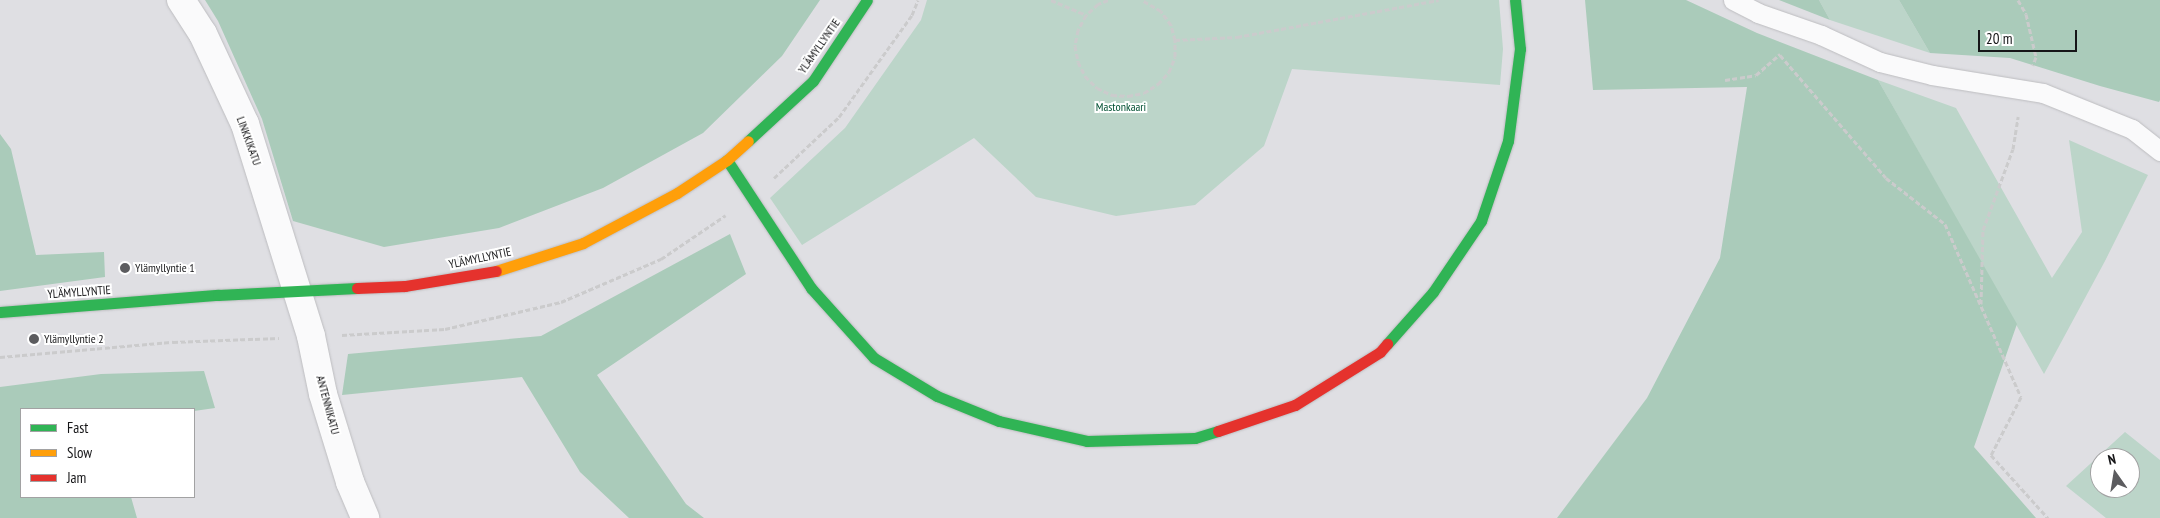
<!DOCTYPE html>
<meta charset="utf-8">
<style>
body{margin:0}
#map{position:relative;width:2160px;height:518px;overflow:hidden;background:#dfdfe3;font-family:"PT Sans Narrow",sans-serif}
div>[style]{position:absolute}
.green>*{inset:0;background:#bcd5c9}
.forest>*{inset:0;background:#aacbba}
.path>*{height:3px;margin-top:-1.5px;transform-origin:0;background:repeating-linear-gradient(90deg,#cbcbcc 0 5px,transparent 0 7.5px)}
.roads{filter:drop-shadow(0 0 1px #bdbdc0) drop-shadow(0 0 1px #bdbdc0)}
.lane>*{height:19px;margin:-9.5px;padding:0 9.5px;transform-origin:9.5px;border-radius:9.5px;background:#fafafb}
.street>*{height:28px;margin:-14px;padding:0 14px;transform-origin:14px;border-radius:14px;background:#fafafb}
.fast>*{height:11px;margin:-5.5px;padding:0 5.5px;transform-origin:5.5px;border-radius:5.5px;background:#30b455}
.slow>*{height:11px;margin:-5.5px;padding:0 5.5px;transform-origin:5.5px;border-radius:5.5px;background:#ff9f0a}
.jam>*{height:11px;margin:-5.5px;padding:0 5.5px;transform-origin:5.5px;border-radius:5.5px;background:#e5322d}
.dots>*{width:14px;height:14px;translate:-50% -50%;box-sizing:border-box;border:2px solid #fff;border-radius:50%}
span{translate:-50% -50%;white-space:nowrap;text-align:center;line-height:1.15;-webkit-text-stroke:4px #fff;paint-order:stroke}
.street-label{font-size:12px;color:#161618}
.park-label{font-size:12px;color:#005032}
.poi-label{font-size:12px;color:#161618}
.left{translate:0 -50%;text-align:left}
.legend{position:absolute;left:20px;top:408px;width:175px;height:90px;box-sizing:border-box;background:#fff;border:1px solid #a2a2a3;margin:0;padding:6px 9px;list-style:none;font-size:15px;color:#161618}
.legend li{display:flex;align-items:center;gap:10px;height:25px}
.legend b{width:25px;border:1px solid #a2a2a3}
.north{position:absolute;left:2090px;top:448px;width:50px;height:50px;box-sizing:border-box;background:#fff;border:1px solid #a2a2a3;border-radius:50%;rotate:347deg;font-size:14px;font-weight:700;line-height:20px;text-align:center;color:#161618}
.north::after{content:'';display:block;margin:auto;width:18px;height:22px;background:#5c5c5f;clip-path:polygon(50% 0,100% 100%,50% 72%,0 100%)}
.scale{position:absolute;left:1978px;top:30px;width:99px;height:22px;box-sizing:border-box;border:2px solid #161618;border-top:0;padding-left:6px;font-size:15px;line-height:18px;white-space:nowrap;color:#161618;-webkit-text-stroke:4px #fff;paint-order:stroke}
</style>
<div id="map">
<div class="green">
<i style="clip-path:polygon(927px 0,1499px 0,1503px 49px,1500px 85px,1292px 69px,1264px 146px,1195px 205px,1116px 216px,1036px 197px,974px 138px,802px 245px,770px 198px,845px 128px,921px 20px)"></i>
<i style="clip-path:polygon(1819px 0,1899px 0,1930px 53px,1830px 20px)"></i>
<i style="clip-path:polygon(1878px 80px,1956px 108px,2052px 278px,2082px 232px,2069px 140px,2148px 175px,2105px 261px,2044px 374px)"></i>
<i style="clip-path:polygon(evenodd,2125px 432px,2160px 460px,2160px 518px,2106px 518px,2066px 486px,2125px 432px,2100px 458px,2130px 458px,2130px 488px,2100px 488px,2100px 458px)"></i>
</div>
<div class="forest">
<i style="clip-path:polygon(205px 0,820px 0,782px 56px,703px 133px,603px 188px,499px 228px,384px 247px,293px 221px,262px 119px,218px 21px)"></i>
<i style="clip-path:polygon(1585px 0,1686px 0,1757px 33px,1878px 80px,2017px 324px,1974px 447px,2036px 518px,1557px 518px,1647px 398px,1720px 258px,1747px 87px,1593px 90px)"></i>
<i style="clip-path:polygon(1779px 0,1819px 0,1830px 20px)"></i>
<i style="clip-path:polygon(1899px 0,2160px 0,2160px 100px,2159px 102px,2100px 86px,2010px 58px,1930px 53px)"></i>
<i style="clip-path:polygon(0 134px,11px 149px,36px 255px,104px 252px,105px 277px,0 291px)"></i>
<i style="clip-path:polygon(730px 234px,746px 274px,597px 375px,686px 504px,704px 518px,629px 518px,580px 472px,522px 377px,342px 395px,348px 354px,541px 336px)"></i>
<i style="clip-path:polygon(204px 371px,215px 408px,194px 411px,21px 409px,21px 497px,131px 497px,137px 518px,0 518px,0 387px,101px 374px)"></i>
</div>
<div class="path">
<i style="left:1051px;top:0;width:38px;rotate:23deg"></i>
<i style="left:1108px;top:0;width:11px;rotate:158deg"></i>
<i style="left:1098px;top:4px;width:16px;rotate:137deg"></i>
<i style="left:1086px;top:15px;width:17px;rotate:118deg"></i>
<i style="left:1078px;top:30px;width:16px;rotate:101deg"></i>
<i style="left:1075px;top:46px;width:16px;rotate:79deg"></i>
<i style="left:1078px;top:62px;width:16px;rotate:63deg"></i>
<i style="left:1085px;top:76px;width:17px;rotate:45deg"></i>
<i style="left:1097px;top:88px;width:17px;rotate:25deg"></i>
<i style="left:1112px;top:95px;width:16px;rotate:4deg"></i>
<i style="left:1128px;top:96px;width:16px;rotate:-11deg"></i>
<i style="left:1144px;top:93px;width:17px;rotate:-33deg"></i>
<i style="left:1158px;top:84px;width:16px;rotate:-47deg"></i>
<i style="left:1169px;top:72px;width:16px;rotate:-68deg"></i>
<i style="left:1175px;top:57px;width:17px;rotate:-90deg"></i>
<i style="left:1175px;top:40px;width:16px;rotate:-105deg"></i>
<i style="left:1171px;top:25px;width:17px;rotate:-126deg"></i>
<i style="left:1161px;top:11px;width:22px;rotate:-150deg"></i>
<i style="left:2018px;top:0;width:16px;rotate:60deg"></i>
<i style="left:2026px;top:14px;width:44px;rotate:76.9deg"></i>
<i style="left:2036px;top:57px;width:9px;rotate:111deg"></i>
<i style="left:1175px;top:40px;width:62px;rotate:-2.8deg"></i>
<i style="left:1237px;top:37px;width:205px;rotate:-10.4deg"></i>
<i style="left:1780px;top:55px;width:162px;rotate:49.2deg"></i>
<i style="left:1886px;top:178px;width:75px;rotate:37.9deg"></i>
<i style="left:1945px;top:224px;width:189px;rotate:66.3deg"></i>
<i style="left:2021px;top:397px;width:65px;rotate:117.3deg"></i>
<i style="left:1991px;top:455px;width:85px;rotate:47.9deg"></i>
<i style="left:1725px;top:80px;width:31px;rotate:-9deg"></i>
<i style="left:1756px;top:75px;width:32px;rotate:-41deg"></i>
<i style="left:774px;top:178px;width:89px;rotate:-43.2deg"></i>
<i style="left:839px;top:117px;width:125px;rotate:-54.4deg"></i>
<i style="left:912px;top:15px;width:16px;rotate:-68deg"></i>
<i style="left:1981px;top:304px;width:74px;rotate:-88.5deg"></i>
<i style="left:1983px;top:230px;width:86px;rotate:-69.7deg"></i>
<i style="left:2013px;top:149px;width:33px;rotate:-81deg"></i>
<i style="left:342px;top:335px;width:103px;rotate:-3.3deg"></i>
<i style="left:445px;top:329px;width:119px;rotate:-13.1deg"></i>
<i style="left:561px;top:302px;width:109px;rotate:-23.3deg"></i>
<i style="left:661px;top:259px;width:78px;rotate:-34.1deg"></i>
<i style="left:0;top:357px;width:174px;rotate:-5deg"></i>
<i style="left:173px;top:342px;width:106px;rotate:-2.2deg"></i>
</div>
<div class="roads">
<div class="lane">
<i style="left:1733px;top:0;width:28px;rotate:27deg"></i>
<i style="left:1758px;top:13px;width:67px;rotate:19.2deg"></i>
<i style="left:1821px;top:35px;width:65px;rotate:24.6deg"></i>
<i style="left:1880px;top:62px;width:54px;rotate:14deg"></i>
<i style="left:1932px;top:75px;width:112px;rotate:9.2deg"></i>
<i style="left:2043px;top:93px;width:96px;rotate:22deg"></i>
<i style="left:2132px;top:129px;width:36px;rotate:38deg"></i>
</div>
<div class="street">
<i style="left:181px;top:0;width:40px;rotate:57.1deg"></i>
<i style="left:203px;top:34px;width:99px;rotate:65deg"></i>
<i style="left:245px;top:124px;width:222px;rotate:72.7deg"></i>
<i style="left:311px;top:336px;width:59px;rotate:78.3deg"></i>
<i style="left:323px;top:394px;width:92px;rotate:72.9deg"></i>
<i style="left:350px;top:482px;width:39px;rotate:67deg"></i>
</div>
<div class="fast">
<i style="left:748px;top:141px;width:88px;rotate:-42.7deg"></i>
<i style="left:813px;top:81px;width:97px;rotate:-56.3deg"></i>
<i style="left:727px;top:160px;width:153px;rotate:56.7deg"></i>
<i style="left:811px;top:288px;width:94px;rotate:48deg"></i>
<i style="left:874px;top:358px;width:74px;rotate:31.1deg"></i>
<i style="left:937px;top:396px;width:67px;rotate:22deg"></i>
<i style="left:999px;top:421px;width:90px;rotate:12.8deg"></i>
<i style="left:1087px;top:441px;width:108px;rotate:-1.6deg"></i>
<i style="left:1195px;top:438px;width:24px;rotate:-17deg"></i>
<i style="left:0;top:312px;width:219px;rotate:-4.5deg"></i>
<i style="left:218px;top:295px;width:139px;rotate:-2.9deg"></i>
<i style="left:1387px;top:344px;width:69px;rotate:-48.5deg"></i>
<i style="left:1433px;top:292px;width:86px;rotate:-55.9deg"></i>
<i style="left:1481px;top:221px;width:84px;rotate:-71.4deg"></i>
<i style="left:1508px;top:141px;width:93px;rotate:-82.6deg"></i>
<i style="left:1520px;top:49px;width:49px;rotate:-95.8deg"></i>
</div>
<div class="slow">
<i style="left:496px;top:271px;width:91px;rotate:-17.8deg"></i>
<i style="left:583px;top:243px;width:106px;rotate:-28deg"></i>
<i style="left:677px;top:193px;width:60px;rotate:-33.4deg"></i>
<i style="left:727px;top:160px;width:28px;rotate:-42deg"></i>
</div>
<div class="jam">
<i style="left:357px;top:288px;width:48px;rotate:-2.4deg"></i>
<i style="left:405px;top:286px;width:92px;rotate:-9.4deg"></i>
<i style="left:1218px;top:431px;width:81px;rotate:-18.7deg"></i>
<i style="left:1295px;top:405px;width:100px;rotate:-31.9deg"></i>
<i style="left:1380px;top:352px;width:11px;rotate:-49deg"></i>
</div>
</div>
<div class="dots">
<i style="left:125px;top:268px;background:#5c5c5f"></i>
<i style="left:34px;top:339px;background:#5c5c5f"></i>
</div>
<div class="street-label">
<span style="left:819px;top:46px;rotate:-55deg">YLÄMYLLYNTIE</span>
<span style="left:249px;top:141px;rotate:70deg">LINKKIKATU</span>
<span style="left:480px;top:258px;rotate:-12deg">YLÄMYLLYNTIE</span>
<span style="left:79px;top:292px;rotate:-4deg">YLÄMYLLYNTIE</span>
<span style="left:328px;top:405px;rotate:75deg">ANTENNIKATU</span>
</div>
<div class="park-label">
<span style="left:1121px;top:107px">Mastonkaari</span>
</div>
<div class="poi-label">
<span class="left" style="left:135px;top:268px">Ylämyllyntie 1</span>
<span class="left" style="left:44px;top:339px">Ylämyllyntie 2</span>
</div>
<ul class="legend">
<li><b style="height:6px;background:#30b455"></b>Fast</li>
<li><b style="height:6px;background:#ff9f0a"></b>Slow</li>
<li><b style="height:6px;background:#e5322d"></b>Jam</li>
</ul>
<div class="north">N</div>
<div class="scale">20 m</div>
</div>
